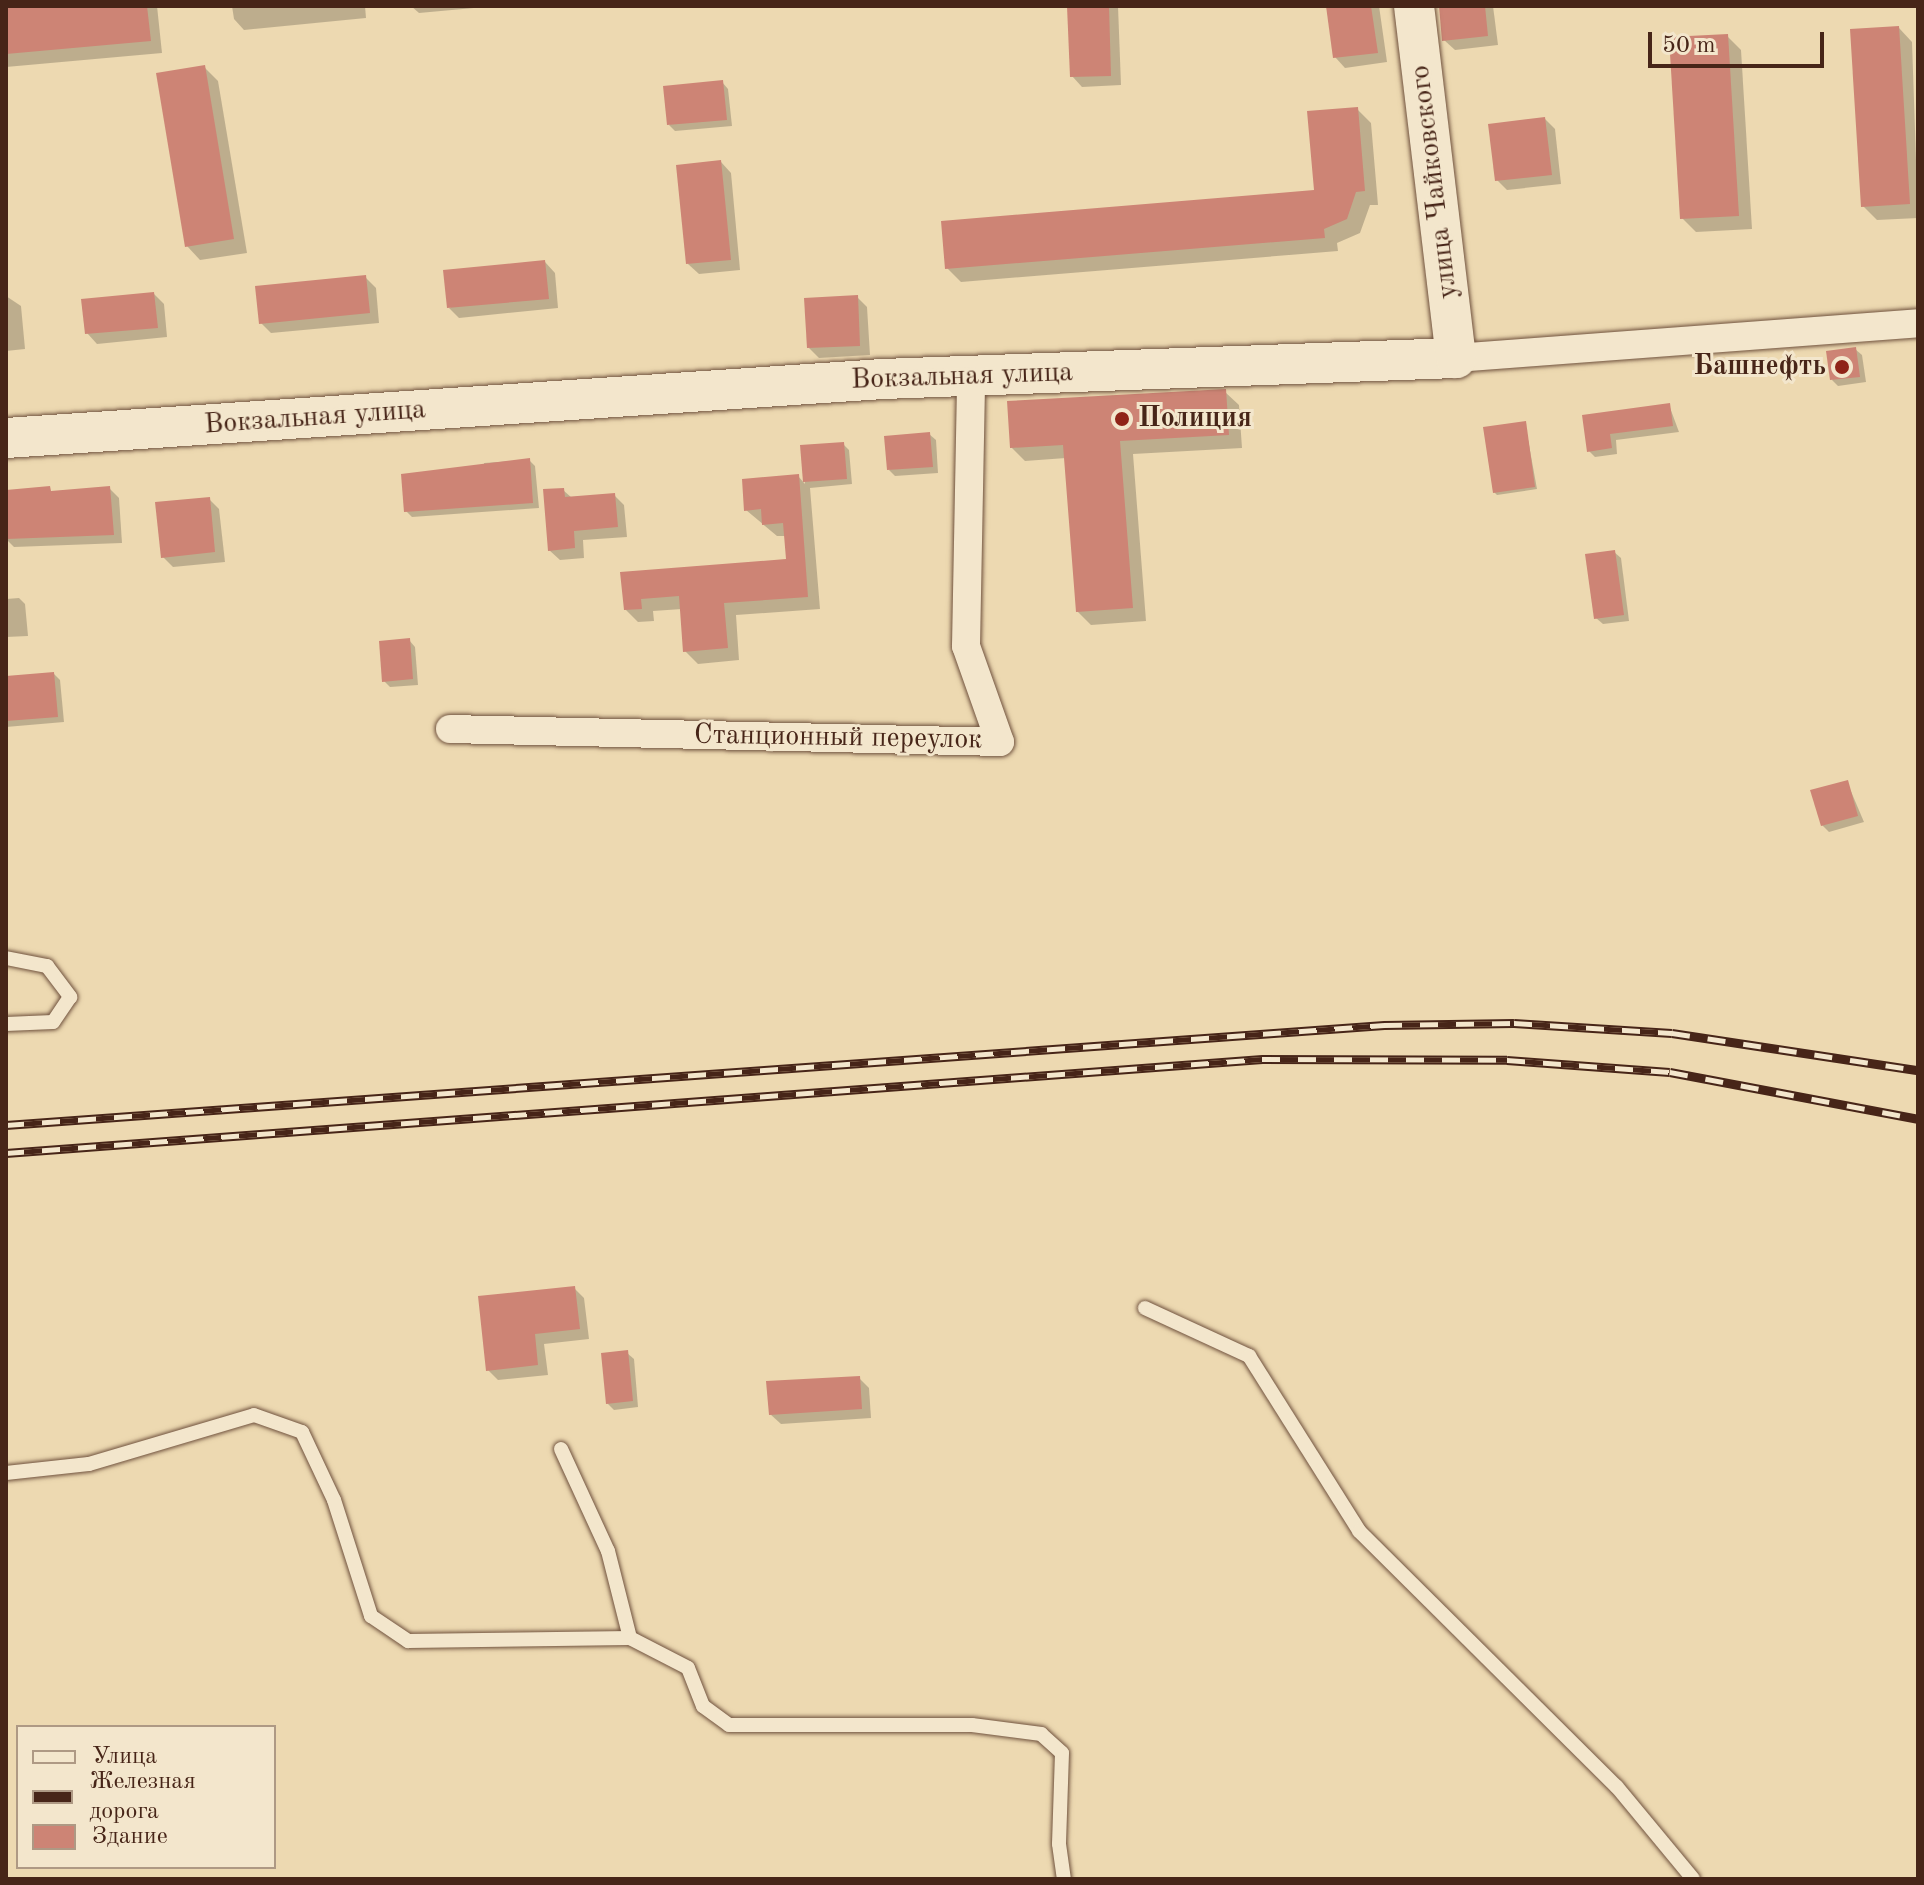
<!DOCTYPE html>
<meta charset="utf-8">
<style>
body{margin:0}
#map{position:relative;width:1924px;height:1885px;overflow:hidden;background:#edd9b1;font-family:"Old Standard TT",serif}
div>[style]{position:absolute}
.shadow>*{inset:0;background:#0003}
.building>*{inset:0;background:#cd8475}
.roads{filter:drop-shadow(0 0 2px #70523e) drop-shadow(0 0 2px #70523e)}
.lane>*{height:14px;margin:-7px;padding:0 7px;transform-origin:7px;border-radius:7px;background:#f3e6cc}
.street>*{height:28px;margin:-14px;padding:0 14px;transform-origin:14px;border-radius:14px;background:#f3e6cc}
.secondary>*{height:40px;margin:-20px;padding:0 20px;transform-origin:20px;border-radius:20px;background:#f3e6cc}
.rail>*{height:9px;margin-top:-4.5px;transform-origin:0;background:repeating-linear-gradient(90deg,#f3e6cc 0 18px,#472518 0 36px);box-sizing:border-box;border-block:2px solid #472518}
.dots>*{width:22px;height:22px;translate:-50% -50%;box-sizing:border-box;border:4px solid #f3e6cc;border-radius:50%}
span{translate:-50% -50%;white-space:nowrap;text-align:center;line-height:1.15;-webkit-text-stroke:6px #f3e6cc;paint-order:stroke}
.street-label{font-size:28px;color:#472518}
.poi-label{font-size:28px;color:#472518;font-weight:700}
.right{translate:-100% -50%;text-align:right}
.left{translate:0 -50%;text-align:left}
.frame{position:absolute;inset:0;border:8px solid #472518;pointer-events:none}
.legend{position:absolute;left:16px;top:1725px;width:260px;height:144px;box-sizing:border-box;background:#f3e6cc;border:2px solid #ae9984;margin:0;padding:10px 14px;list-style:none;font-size:24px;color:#472518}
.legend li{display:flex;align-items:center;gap:16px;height:40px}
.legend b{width:40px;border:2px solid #ae9984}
.scale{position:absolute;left:1648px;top:32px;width:176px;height:36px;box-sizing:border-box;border:4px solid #472518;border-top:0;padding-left:10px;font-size:24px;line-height:28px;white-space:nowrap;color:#472518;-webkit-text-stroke:6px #f3e6cc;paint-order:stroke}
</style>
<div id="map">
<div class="shadow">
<i style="clip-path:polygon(157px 6px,162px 53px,6px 67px,6px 8px)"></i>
<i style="clip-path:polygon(232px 6px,365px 6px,366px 18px,244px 30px,234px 19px)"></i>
<i style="clip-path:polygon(411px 6px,496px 6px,419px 13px)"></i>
<i style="clip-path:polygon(1069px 6px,1118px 6px,1121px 85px,1082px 87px,1072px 76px)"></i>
<i style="clip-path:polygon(1328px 6px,1379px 6px,1387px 62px,1345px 68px,1335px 57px)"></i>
<i style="clip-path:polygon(1441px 6px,1493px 6px,1498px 45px,1455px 50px,1444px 40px)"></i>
<i style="clip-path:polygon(1899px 28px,1912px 42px,1918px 218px,1877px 220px,1863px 206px)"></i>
<i style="clip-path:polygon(1727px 36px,1741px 50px,1752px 229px,1696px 232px,1682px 218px)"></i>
<i style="clip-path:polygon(204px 67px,218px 81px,247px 253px,200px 260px,187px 246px)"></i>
<i style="clip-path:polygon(722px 82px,728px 89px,732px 126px,675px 131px,669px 125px)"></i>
<i style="clip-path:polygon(1357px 109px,1371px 123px,1378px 205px,1370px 205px,1360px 233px,1337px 243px,1338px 251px,961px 282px,947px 268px,1316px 192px)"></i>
<i style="clip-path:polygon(1545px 119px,1555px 129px,1561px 184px,1507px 190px,1497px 180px)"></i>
<i style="clip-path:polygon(721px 162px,731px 173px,740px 270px,699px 274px,688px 264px)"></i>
<i style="clip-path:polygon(545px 262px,555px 273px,558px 308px,459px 318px,449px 308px)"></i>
<i style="clip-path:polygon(365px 277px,376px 288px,379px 323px,271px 333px,261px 323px)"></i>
<i style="clip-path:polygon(154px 294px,164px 304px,167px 337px,97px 344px,87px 333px)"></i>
<i style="clip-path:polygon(6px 296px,21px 306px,25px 349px,6px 351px)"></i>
<i style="clip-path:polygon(857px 297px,867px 307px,870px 355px,819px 358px,809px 348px)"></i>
<i style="clip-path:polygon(1855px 349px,1862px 355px,1866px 382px,1838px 386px,1832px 380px)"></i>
<i style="clip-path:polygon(1225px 392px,1239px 405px,1242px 448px,1133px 454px,1146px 621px,1091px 625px,1077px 611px,1066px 458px,1025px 461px,1011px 447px)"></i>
<i style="clip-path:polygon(1669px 405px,1679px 432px,1616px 440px,1617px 454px,1595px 457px,1589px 451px,1584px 417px)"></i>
<i style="clip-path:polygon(1525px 423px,1537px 489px,1497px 495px,1494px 492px)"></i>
<i style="clip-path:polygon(929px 434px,936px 440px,938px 473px,895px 476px,889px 470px)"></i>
<i style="clip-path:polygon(843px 444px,849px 450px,852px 484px,810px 488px,820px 609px,736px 615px,739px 660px,698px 664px,685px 651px,682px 609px,653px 611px,654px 621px,638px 622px,625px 609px,623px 574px,788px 561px,786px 536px,777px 536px,746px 510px,798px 476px,805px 484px,802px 447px)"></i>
<i style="clip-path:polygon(529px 460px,535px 466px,539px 508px,412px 517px,406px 511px,484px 469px,484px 463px)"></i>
<i style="clip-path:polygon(109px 488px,119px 498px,122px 543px,14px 547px,6px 539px,6px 494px)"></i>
<i style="clip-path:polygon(563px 490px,572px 498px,614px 495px,624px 505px,627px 537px,583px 540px,584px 558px,560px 560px,549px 550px)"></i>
<i style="clip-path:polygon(209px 499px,219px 509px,225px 562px,173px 567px,163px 557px)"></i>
<i style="clip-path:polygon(1614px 552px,1621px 558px,1629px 621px,1603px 624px,1596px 618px)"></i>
<i style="clip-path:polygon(19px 598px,25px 604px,28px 636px,6px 637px,6px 599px)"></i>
<i style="clip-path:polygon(409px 640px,415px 647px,418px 685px,390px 687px,384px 681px)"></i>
<i style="clip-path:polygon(54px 674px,60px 680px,64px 722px,6px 727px,6px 678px)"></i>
<i style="clip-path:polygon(1847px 782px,1864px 822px,1829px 832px,1822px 825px)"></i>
<i style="clip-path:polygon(574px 1288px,584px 1298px,589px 1339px,544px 1344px,548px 1375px,498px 1380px,488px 1370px)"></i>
<i style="clip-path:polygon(627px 1353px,634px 1359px,638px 1407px,614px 1410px,607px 1403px)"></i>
<i style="clip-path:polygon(859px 1378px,869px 1388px,871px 1418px,781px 1424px,770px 1414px)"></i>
</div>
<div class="building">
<i style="clip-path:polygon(6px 6px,147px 6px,151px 41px,6px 54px)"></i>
<i style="clip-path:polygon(1067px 6px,1109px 6px,1111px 76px,1070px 77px)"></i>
<i style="clip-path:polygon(1326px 6px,1371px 6px,1378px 53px,1333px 58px)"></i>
<i style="clip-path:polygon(1439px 6px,1485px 6px,1488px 36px,1442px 41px)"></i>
<i style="clip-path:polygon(1899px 26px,1910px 204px,1861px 207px,1850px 29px)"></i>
<i style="clip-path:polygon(1728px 34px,1739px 216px,1680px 219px,1669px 37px)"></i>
<i style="clip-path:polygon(205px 65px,234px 239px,185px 247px,156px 73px)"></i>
<i style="clip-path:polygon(723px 80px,727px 120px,667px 125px,663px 86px)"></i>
<i style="clip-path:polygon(1358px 107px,1365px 191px,1356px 192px,1347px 219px,1324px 229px,1325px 238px,945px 269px,941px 221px,1314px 190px,1307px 111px)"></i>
<i style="clip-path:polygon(1545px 117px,1552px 175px,1495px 181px,1488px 124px)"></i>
<i style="clip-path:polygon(721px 160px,731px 260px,686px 264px,676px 165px)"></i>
<i style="clip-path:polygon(545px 260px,549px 299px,447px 308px,443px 270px)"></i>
<i style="clip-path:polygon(366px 275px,370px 313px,259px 324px,255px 286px)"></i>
<i style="clip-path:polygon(154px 292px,158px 328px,85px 334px,81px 299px)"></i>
<i style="clip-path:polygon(858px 295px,860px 346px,807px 348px,804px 298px)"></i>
<i style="clip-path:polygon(1856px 347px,1860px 377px,1830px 380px,1826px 351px)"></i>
<i style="clip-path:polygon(1226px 389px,1229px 435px,1120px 441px,1133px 608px,1076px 612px,1063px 445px,1010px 448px,1007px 401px)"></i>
<i style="clip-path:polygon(1670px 403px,1673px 426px,1610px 434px,1612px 448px,1587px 452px,1582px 415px)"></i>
<i style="clip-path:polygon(1526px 421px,1535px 487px,1493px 493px,1483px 427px)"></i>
<i style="clip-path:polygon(930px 432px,933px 467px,887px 470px,884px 436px)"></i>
<i style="clip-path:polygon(844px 442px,847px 479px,803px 482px,800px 445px)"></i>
<i style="clip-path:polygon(530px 458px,533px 503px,404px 512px,401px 474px)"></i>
<i style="clip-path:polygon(799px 474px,808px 597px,724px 603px,728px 648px,683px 652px,679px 596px,641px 599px,642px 609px,624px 610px,620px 572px,786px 559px,783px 523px,762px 525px,761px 509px,744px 511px,742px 479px)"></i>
<i style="clip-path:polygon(50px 486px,51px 491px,110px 486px,114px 535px,6px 539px,6px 490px)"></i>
<i style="clip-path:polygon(564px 488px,565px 497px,615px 493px,618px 527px,574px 531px,575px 548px,548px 551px,543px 489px)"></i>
<i style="clip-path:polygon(210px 497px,215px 552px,161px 558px,155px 502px)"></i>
<i style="clip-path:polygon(1615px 550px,1624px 615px,1594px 619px,1585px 554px)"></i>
<i style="clip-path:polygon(410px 638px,413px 679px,382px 682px,379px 641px)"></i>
<i style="clip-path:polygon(54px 672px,58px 717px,6px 721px,6px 676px)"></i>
<i style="clip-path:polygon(1848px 780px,1858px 816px,1821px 826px,1810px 790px)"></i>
<i style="clip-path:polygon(575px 1286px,580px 1329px,535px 1334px,538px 1365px,486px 1371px,478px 1296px)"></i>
<i style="clip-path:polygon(628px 1350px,633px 1401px,606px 1404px,601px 1353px)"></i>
<i style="clip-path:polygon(860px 1376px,862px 1409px,769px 1415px,766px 1381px)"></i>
</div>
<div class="roads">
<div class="lane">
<i style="left:6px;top:958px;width:42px;rotate:11deg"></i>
<i style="left:47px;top:966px;width:39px;rotate:53deg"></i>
<i style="left:70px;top:997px;width:30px;rotate:124deg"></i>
<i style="left:53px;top:1022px;width:47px;rotate:177.6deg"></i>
<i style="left:1145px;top:1308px;width:115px;rotate:24.8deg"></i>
<i style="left:1249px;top:1356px;width:207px;rotate:57.8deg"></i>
<i style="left:1359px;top:1531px;width:363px;rotate:44.8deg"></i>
<i style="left:1617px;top:1787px;width:119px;rotate:50.4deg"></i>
<i style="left:561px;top:1449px;width:112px;rotate:65.3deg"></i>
<i style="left:608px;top:1551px;width:90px;rotate:75.8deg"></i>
<i style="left:6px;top:1473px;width:83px;rotate:-6.2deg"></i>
<i style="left:89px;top:1464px;width:172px;rotate:-16.5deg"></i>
<i style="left:254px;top:1415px;width:51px;rotate:19.5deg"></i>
<i style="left:302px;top:1432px;width:75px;rotate:64.8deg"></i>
<i style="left:334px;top:1500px;width:122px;rotate:72.3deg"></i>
<i style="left:371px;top:1616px;width:45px;rotate:34deg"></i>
<i style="left:408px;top:1641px;width:222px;rotate:-0.8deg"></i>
<i style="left:630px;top:1638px;width:65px;rotate:27.3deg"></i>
<i style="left:688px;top:1668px;width:41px;rotate:68.5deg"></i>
<i style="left:703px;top:1706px;width:32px;rotate:36deg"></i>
<i style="left:729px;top:1725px;width:243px"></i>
<i style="left:972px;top:1725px;width:70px;rotate:7.4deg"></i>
<i style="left:1041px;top:1734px;width:28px;rotate:42deg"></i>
<i style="left:1062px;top:1753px;width:91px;rotate:91.9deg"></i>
<i style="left:1059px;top:1844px;width:35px;rotate:82deg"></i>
</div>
<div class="street">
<i style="left:1456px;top:358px;width:463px;rotate:-4.3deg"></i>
<i style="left:450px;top:729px;width:550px;rotate:1.35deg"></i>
<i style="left:1000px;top:742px;width:102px;rotate:-109.5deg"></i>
<i style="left:966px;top:646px;width:270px;rotate:-88.9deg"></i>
</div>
<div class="secondary">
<i style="left:6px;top:438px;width:879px;rotate:-3.85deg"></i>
<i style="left:883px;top:379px;width:573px;rotate:-2.1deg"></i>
<i style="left:1456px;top:358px;width:354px;rotate:-96.8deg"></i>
</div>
</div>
<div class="rail">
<i style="left:6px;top:1125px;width:1382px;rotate:-4.15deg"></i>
<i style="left:1384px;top:1025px;width:130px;rotate:-0.9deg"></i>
<i style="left:1514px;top:1023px;width:158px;rotate:3.6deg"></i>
<i style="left:1672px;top:1033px;width:249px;rotate:8.6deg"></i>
<i style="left:6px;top:1153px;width:1260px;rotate:-4.28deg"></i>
<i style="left:1262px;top:1059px;width:245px;rotate:0.2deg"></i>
<i style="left:1507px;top:1060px;width:163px;rotate:4.2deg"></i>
<i style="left:1670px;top:1072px;width:252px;rotate:10.7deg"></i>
</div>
<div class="dots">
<i style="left:1842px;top:367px;background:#8f2418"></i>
<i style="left:1122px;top:419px;background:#8f2418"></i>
</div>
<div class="street-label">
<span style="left:1435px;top:182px;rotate:-97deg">улица Чайковского</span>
<span style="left:962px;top:377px;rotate:-2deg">Вокзальная улица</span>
<span style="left:315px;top:418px;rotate:-4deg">Вокзальная улица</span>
<span style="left:838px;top:738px;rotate:1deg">Станционный переулок</span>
</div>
<div class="poi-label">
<span class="right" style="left:1826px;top:367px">Башнефть</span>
<span class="left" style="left:1138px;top:419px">Полиция</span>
</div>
<div class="frame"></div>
<ul class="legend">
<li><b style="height:10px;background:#f3e6cc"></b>Улица</li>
<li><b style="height:10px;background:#472518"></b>Железная дорога</li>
<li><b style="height:22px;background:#cd8475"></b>Здание</li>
</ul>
<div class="scale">50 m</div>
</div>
